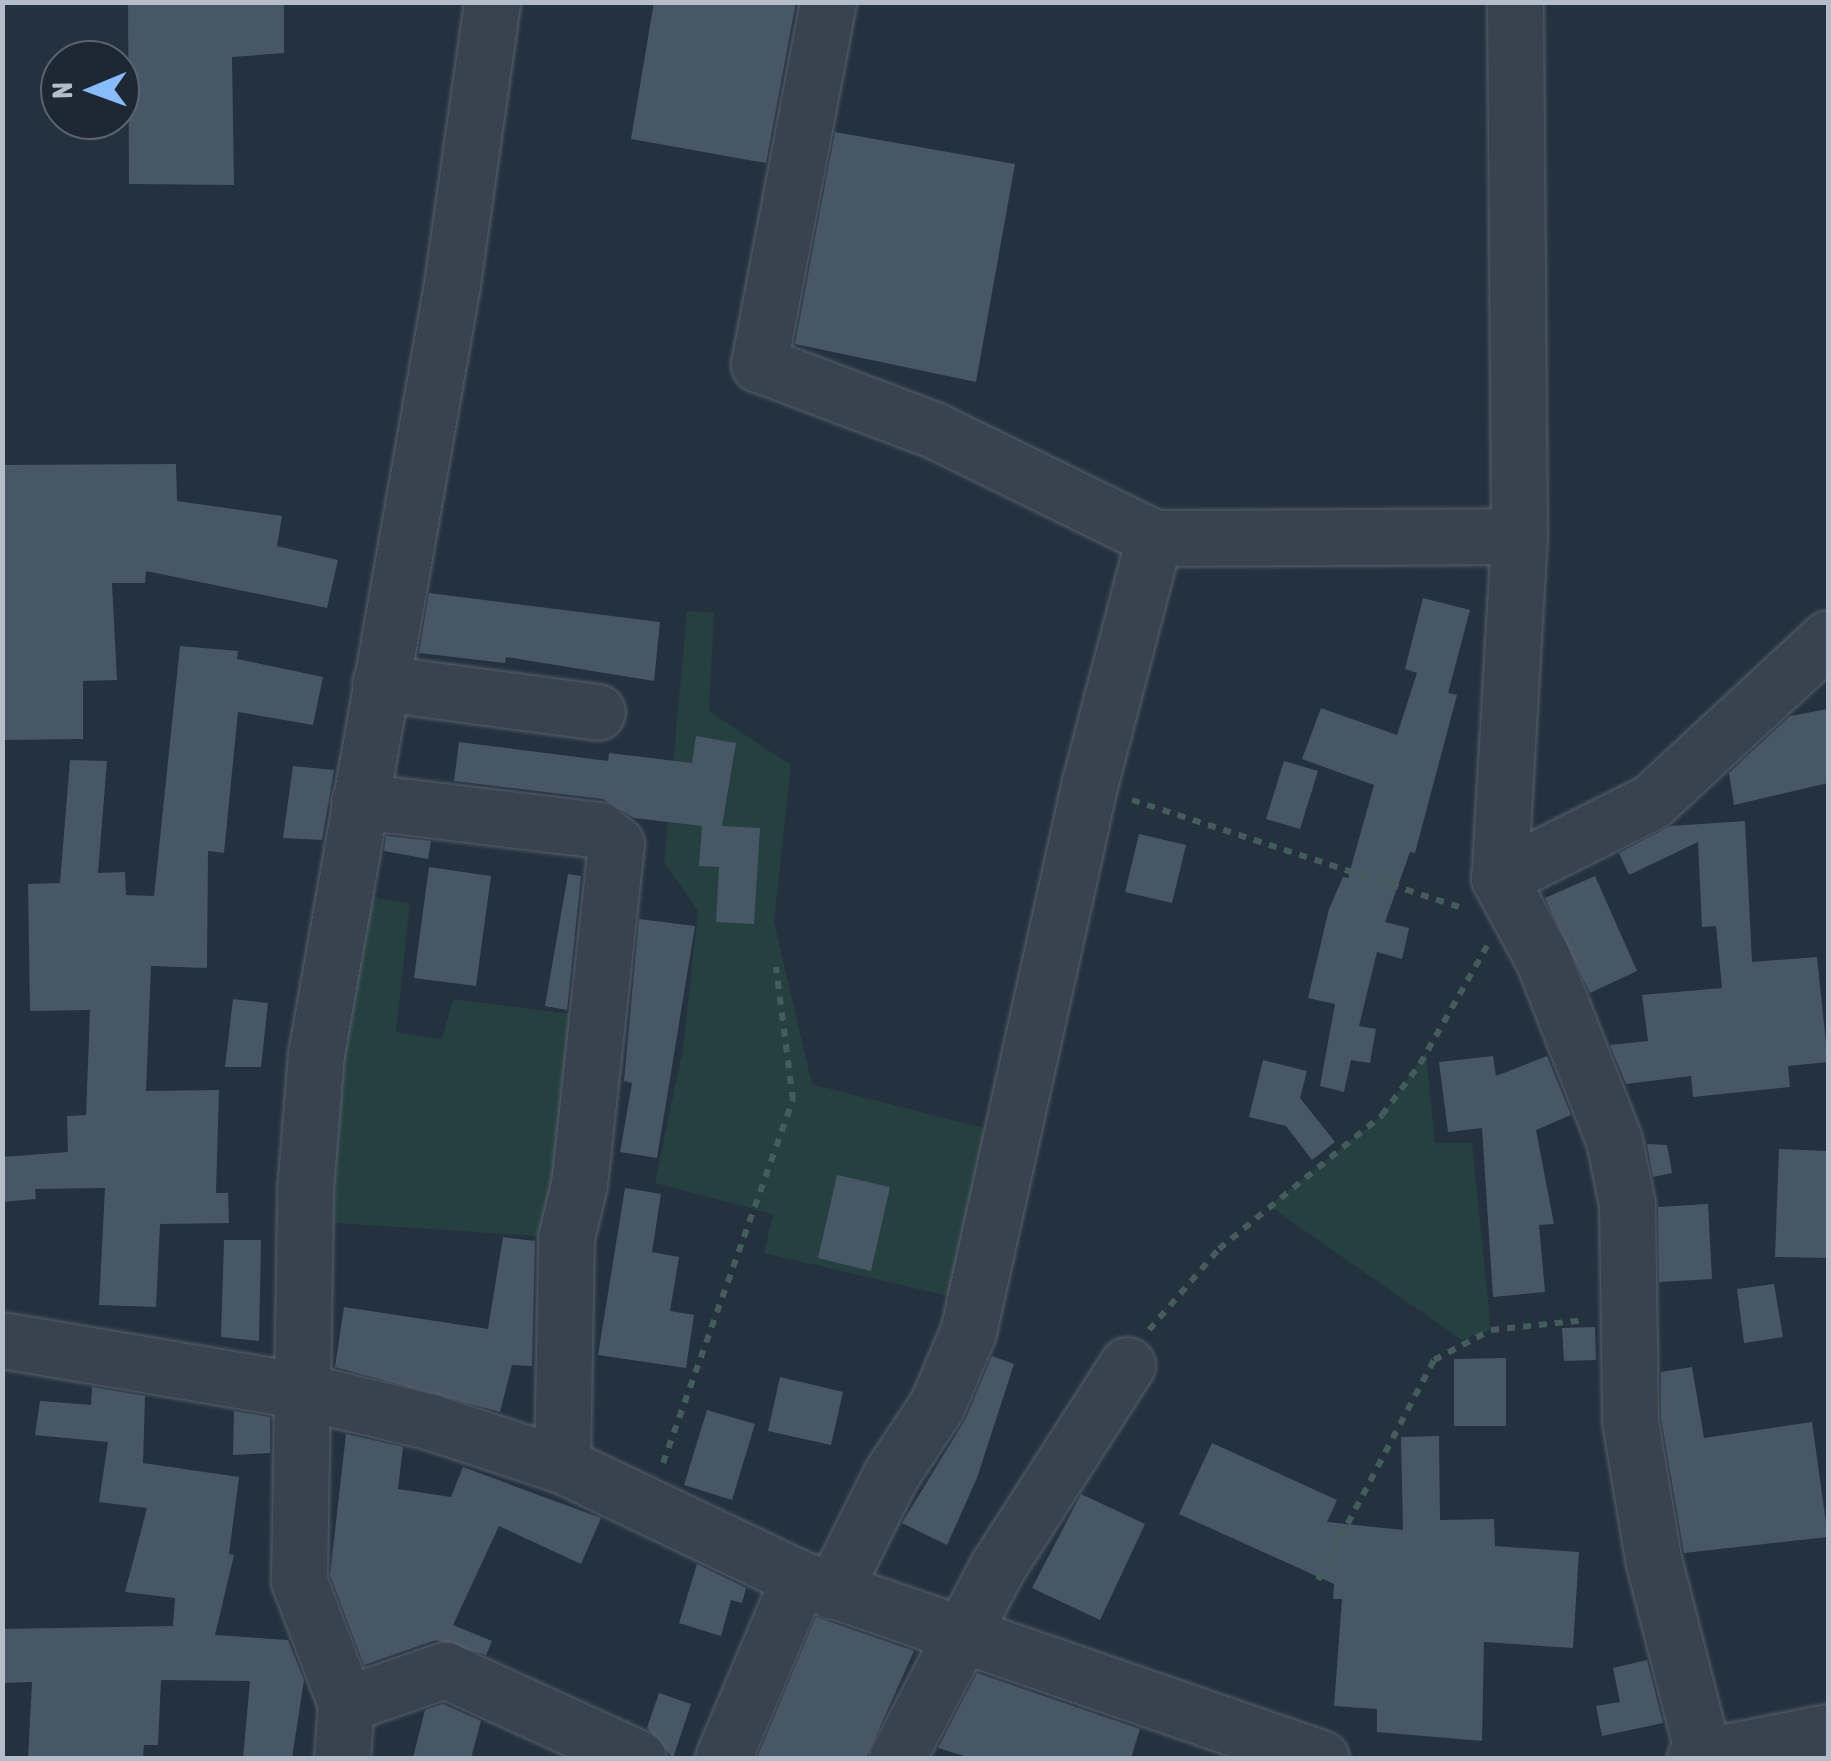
<!DOCTYPE html>
<style>
body{margin:0}
#map{position:relative;width:1831px;height:1761px;overflow:hidden;background:#24313f;font-family:"Asap Condensed",sans-serif}
div>[style]{position:absolute}
.green>*{inset:0;background:#263f40}
.building>*{inset:0;background:#485766}
.path>*{height:6px;margin-top:-3px;transform-origin:0;background:repeating-linear-gradient(90deg,#445c5d 0 8px,transparent 0 16px)}
.roads{filter:drop-shadow(0 0 2px #56616d) drop-shadow(0 0 2px #56616d)}
.minor>*{height:55px;margin:-27.5px;padding:0 27.5px;transform-origin:27.5px;border-radius:27.5px;background:#38434f}
span{translate:-50% -50%;white-space:nowrap;text-align:center;line-height:1.15;-webkit-text-stroke:9px #1d2834;paint-order:stroke}
.frame{position:absolute;inset:0;border:5px solid #b4beca;pointer-events:none}
.north{position:absolute;left:40px;top:40px;width:100px;height:100px;box-sizing:border-box;background:#1d2834;border:2px solid #596470;border-radius:50%;rotate:269deg;font-size:28px;font-weight:700;line-height:40px;text-align:center;color:#b4beca}
.north::after{content:'';display:block;margin:auto;width:35px;height:45px;background:#88bcfb;clip-path:polygon(50% 0,100% 100%,50% 72%,0 100%)}
</style>
<div id="map">
<div class="green">
<i style="clip-path:polygon(687px 611px,714px 613px,709px 711px,791px 765px,774px 922px,812px 1084px,1011px 1135px,974px 1302px,764px 1253px,773px 1214px,655px 1183px,683px 1048px,698px 911px,664px 862px)"></i>
<i style="clip-path:polygon(343px 893px,410px 903px,396px 1032px,442px 1039px,453px 999px,596px 1017px,566px 1238px,305px 1221px)"></i>
<i style="clip-path:polygon(1426px 1052px,1435px 1143px,1472px 1143px,1491px 1330px,1462px 1340px,1269px 1206px,1382px 1115px)"></i>
</div>
<div class="building">
<i style="clip-path:polygon(128px 2px,284px 2px,284px 53px,232px 57px,234px 185px,129px 184px)"></i>
<i style="clip-path:polygon(654px 2px,796px 2px,766px 163px,631px 139px)"></i>
<i style="clip-path:polygon(835px 132px,1015px 164px,976px 382px,795px 344px)"></i>
<i style="clip-path:polygon(176px 464px,177px 501px,282px 516px,277px 546px,338px 560px,327px 608px,146px 571px,145px 583px,112px 583px,117px 680px,83px 681px,83px 739px,2px 740px,2px 465px)"></i>
<i style="clip-path:polygon(429px 593px,660px 622px,654px 681px,506px 657px,505px 663px,419px 653px)"></i>
<i style="clip-path:polygon(1423px 598px,1470px 610px,1448px 693px,1457px 695px,1415px 853px,1410px 852px,1385px 922px,1409px 928px,1402px 959px,1377px 952px,1359px 1026px,1376px 1029px,1370px 1063px,1351px 1060px,1344px 1092px,1320px 1086px,1335px 1004px,1308px 998px,1329px 909px,1343px 877px,1348px 878px,1374px 785px,1302px 759px,1321px 708px,1397px 735px,1417px 673px,1405px 669px)"></i>
<i style="clip-path:polygon(180px 646px,238px 651px,237px 659px,323px 677px,313px 725px,238px 712px,224px 853px,208px 851px,207px 968px,151px 966px,146px 1091px,219px 1090px,216px 1193px,228px 1193px,229px 1223px,160px 1224px,156px 1307px,99px 1305px,105px 1188px,35px 1189px,36px 1199px,2px 1202px,2px 1157px,68px 1152px,67px 1116px,86px 1115px,90px 1010px,30px 1011px,28px 884px,60px 883px,70px 760px,107px 761px,98px 873px,125px 872px,126px 895px,154px 896px)"></i>
<i style="clip-path:polygon(1828px 709px,1828px 783px,1734px 805px,1729px 773px,1790px 716px)"></i>
<i style="clip-path:polygon(696px 736px,736px 743px,722px 826px,760px 828px,754px 924px,716px 922px,719px 867px,699px 866px,702px 826px,634px 818px,603px 799px,454px 781px,459px 742px,608px 761px,609px 753px,692px 763px)"></i>
<i style="clip-path:polygon(1284px 761px,1318px 771px,1300px 829px,1266px 819px)"></i>
<i style="clip-path:polygon(293px 766px,334px 770px,322px 840px,283px 838px)"></i>
<i style="clip-path:polygon(1745px 821px,1752px 962px,1817px 957px,1828px 1062px,1788px 1066px,1790px 1087px,1693px 1097px,1691px 1076px,1626px 1084px,1610px 1045px,1648px 1041px,1642px 995px,1722px 988px,1716px 926px,1702px 927px,1698px 842px,1629px 875px,1619px 853px,1671px 826px)"></i>
<i style="clip-path:polygon(1139px 834px,1186px 845px,1172px 903px,1125px 892px)"></i>
<i style="clip-path:polygon(386px 836px,431px 841px,428px 859px,384px 851px)"></i>
<i style="clip-path:polygon(429px 867px,491px 876px,476px 986px,414px 978px)"></i>
<i style="clip-path:polygon(568px 874px,581px 876px,567px 1010px,545px 1006px)"></i>
<i style="clip-path:polygon(1595px 876px,1637px 971px,1590px 993px,1545px 898px)"></i>
<i style="clip-path:polygon(639px 919px,695px 926px,657px 1158px,620px 1152px,632px 1083px,624px 1081px)"></i>
<i style="clip-path:polygon(233px 999px,268px 1003px,261px 1067px,225px 1067px)"></i>
<i style="clip-path:polygon(1493px 1056px,1496px 1076px,1547px 1056px,1571px 1115px,1536px 1130px,1554px 1224px,1539px 1225px,1545px 1292px,1493px 1297px,1482px 1128px,1448px 1132px,1439px 1062px)"></i>
<i style="clip-path:polygon(1263px 1060px,1307px 1071px,1300px 1098px,1335px 1142px,1312px 1160px,1286px 1126px,1249px 1117px)"></i>
<i style="clip-path:polygon(1647px 1144px,1667px 1145px,1672px 1173px,1653px 1177px)"></i>
<i style="clip-path:polygon(1779px 1149px,1828px 1151px,1828px 1258px,1775px 1257px)"></i>
<i style="clip-path:polygon(837px 1175px,890px 1187px,871px 1271px,818px 1258px)"></i>
<i style="clip-path:polygon(625px 1188px,661px 1194px,652px 1252px,679px 1257px,670px 1311px,694px 1315px,686px 1368px,598px 1355px)"></i>
<i style="clip-path:polygon(1708px 1204px,1712px 1279px,1659px 1282px,1658px 1207px)"></i>
<i style="clip-path:polygon(503px 1237px,535px 1241px,532px 1366px,512px 1365px,500px 1412px,335px 1367px,344px 1307px,488px 1329px)"></i>
<i style="clip-path:polygon(224px 1240px,261px 1240px,259px 1341px,221px 1337px)"></i>
<i style="clip-path:polygon(1774px 1284px,1783px 1337px,1744px 1343px,1737px 1289px)"></i>
<i style="clip-path:polygon(1595px 1327px,1596px 1360px,1564px 1361px,1562px 1328px)"></i>
<i style="clip-path:polygon(992px 1356px,1014px 1364px,977px 1478px,947px 1545px,902px 1523px,966px 1418px)"></i>
<i style="clip-path:polygon(1506px 1358px,1506px 1426px,1454px 1426px,1454px 1359px)"></i>
<i style="clip-path:polygon(1692px 1367px,1704px 1438px,1812px 1422px,1828px 1537px,1684px 1553px,1661px 1418px,1661px 1372px)"></i>
<i style="clip-path:polygon(780px 1377px,843px 1392px,831px 1445px,768px 1431px)"></i>
<i style="clip-path:polygon(92px 1387px,145px 1396px,143px 1463px,239px 1477px,229px 1554px,234px 1555px,215px 1635px,288px 1640px,304px 1680px,292px 1758px,243px 1758px,250px 1681px,161px 1680px,158px 1745px,144px 1745px,143px 1758px,28px 1758px,32px 1682px,2px 1683px,2px 1629px,173px 1626px,175px 1598px,125px 1592px,147px 1508px,99px 1502px,108px 1442px,35px 1435px,40px 1401px,91px 1405px)"></i>
<i style="clip-path:polygon(707px 1410px,755px 1424px,732px 1500px,684px 1485px)"></i>
<i style="clip-path:polygon(234px 1411px,270px 1417px,270px 1453px,233px 1455px)"></i>
<i style="clip-path:polygon(346px 1434px,403px 1447px,398px 1489px,451px 1497px,463px 1467px,601px 1518px,581px 1564px,499px 1526px,453px 1625px,492px 1641px,486px 1655px,436px 1640px,364px 1665px,330px 1575px)"></i>
<i style="clip-path:polygon(1439px 1436px,1440px 1520px,1494px 1519px,1495px 1546px,1579px 1552px,1573px 1648px,1484px 1642px,1482px 1741px,1377px 1732px,1377px 1709px,1334px 1706px,1342px 1599px,1333px 1599px,1334px 1584px,1179px 1514px,1212px 1443px,1337px 1500px,1327px 1522px,1403px 1530px,1401px 1437px)"></i>
<i style="clip-path:polygon(1081px 1494px,1145px 1524px,1100px 1620px,1032px 1588px)"></i>
<i style="clip-path:polygon(697px 1564px,746px 1588px,742px 1603px,731px 1600px,721px 1636px,679px 1623px)"></i>
<i style="clip-path:polygon(816px 1617px,914px 1651px,866px 1758px,757px 1758px)"></i>
<i style="clip-path:polygon(1647px 1660px,1663px 1723px,1602px 1736px,1596px 1706px,1620px 1702px,1613px 1668px)"></i>
<i style="clip-path:polygon(977px 1673px,1140px 1729px,1131px 1758px,971px 1758px,938px 1748px)"></i>
<i style="clip-path:polygon(659px 1693px,691px 1704px,673px 1758px,647px 1728px)"></i>
<i style="clip-path:polygon(443px 1704px,481px 1721px,471px 1758px,413px 1758px,425px 1710px)"></i>
</div>
<div class="path">
<i style="left:1132px;top:800px;width:347px;rotate:18.1deg"></i>
<i style="left:1149px;top:1330px;width:107px;rotate:-49.2deg"></i>
<i style="left:1219px;top:1249px;width:211px;rotate:-39.4deg"></i>
<i style="left:1382px;top:1115px;width:64px;rotate:-53.3deg"></i>
<i style="left:1420px;top:1064px;width:136px;rotate:-60.4deg"></i>
<i style="left:663px;top:1463px;width:386px;rotate:-70.3deg"></i>
<i style="left:793px;top:1100px;width:134px;rotate:-97.3deg"></i>
<i style="left:1318px;top:1580px;width:249px;rotate:-62.2deg"></i>
<i style="left:1434px;top:1360px;width:64px;rotate:-27.8deg"></i>
<i style="left:1491px;top:1330px;width:95px;rotate:-6.1deg"></i>
</div>
<div class="roads">
<div class="minor">
<i style="left:828px;top:2px;width:369px;rotate:100.8deg"></i>
<i style="left:759px;top:364px;width:187px;rotate:20.7deg"></i>
<i style="left:934px;top:430px;width:245px;rotate:26.1deg"></i>
<i style="left:1154px;top:538px;width:365px;rotate:-0.3deg"></i>
<i style="left:1515px;top:2px;width:534px;rotate:89.57deg"></i>
<i style="left:1519px;top:536px;width:343px;rotate:93.3deg"></i>
<i style="left:1499px;top:878px;width:92px;rotate:61.5deg"></i>
<i style="left:1543px;top:959px;width:194px;rotate:68.6deg"></i>
<i style="left:1614px;top:1140px;width:65px;rotate:78.5deg"></i>
<i style="left:1627px;top:1204px;width:217px;rotate:89.2deg"></i>
<i style="left:1630px;top:1421px;width:140px;rotate:80.5deg"></i>
<i style="left:1653px;top:1559px;width:205px;rotate:75.6deg"></i>
<i style="left:380px;top:683px;width:219px;rotate:7.6deg"></i>
<i style="left:359px;top:801px;width:242px;rotate:6.9deg"></i>
<i style="left:599px;top:830px;width:22px;rotate:39deg"></i>
<i style="left:616px;top:844px;width:342px;rotate:96.2deg"></i>
<i style="left:579px;top:1184px;width:56px;rotate:103.5deg"></i>
<i style="left:566px;top:1238px;width:227px;rotate:91deg"></i>
<i style="left:1499px;top:878px;width:170px;rotate:-26.6deg"></i>
<i style="left:1651px;top:802px;width:241px;rotate:-42.8deg"></i>
<i style="left:2px;top:1340px;width:304px;rotate:9.6deg"></i>
<i style="left:302px;top:1391px;width:133px;rotate:13.5deg"></i>
<i style="left:431px;top:1422px;width:138px;rotate:18.2deg"></i>
<i style="left:562px;top:1465px;width:263px;rotate:25.5deg"></i>
<i style="left:799px;top:1578px;width:552px;rotate:19.03deg"></i>
<i style="left:833px;top:1591px;width:128px;rotate:-63.6deg"></i>
<i style="left:890px;top:1476px;width:85px;rotate:-56.5deg"></i>
<i style="left:937px;top:1405px;width:79px;rotate:-67deg"></i>
<i style="left:968px;top:1332px;width:559px;rotate:-77.5deg"></i>
<i style="left:1089px;top:786px;width:256px;rotate:-75.3deg"></i>
<i style="left:346px;top:1704px;width:105px;rotate:-19deg"></i>
<i style="left:445px;top:1670px;width:212px;rotate:24.5deg"></i>
<i style="left:342px;top:1758px;width:54px;rotate:-85.8deg"></i>
<i style="left:346px;top:1704px;width:132px;rotate:-110.9deg"></i>
<i style="left:299px;top:1581px;width:391px;rotate:-89.1deg"></i>
<i style="left:305px;top:1190px;width:136px;rotate:-85.4deg"></i>
<i style="left:316px;top:1054px;width:782px;rotate:-79.98deg"></i>
<i style="left:452px;top:284px;width:285px;rotate:-81.9deg"></i>
<i style="left:723px;top:1758px;width:195px;rotate:-67.1deg"></i>
<i style="left:897px;top:1758px;width:217px;rotate:-62.3deg"></i>
<i style="left:998px;top:1566px;width:239px;rotate:-57.3deg"></i>
<i style="left:1695px;top:1758px;width:136px;rotate:-11.1deg"></i>
</div>
</div>
<div class="frame"></div>
<div class="north">N</div>
</div>
